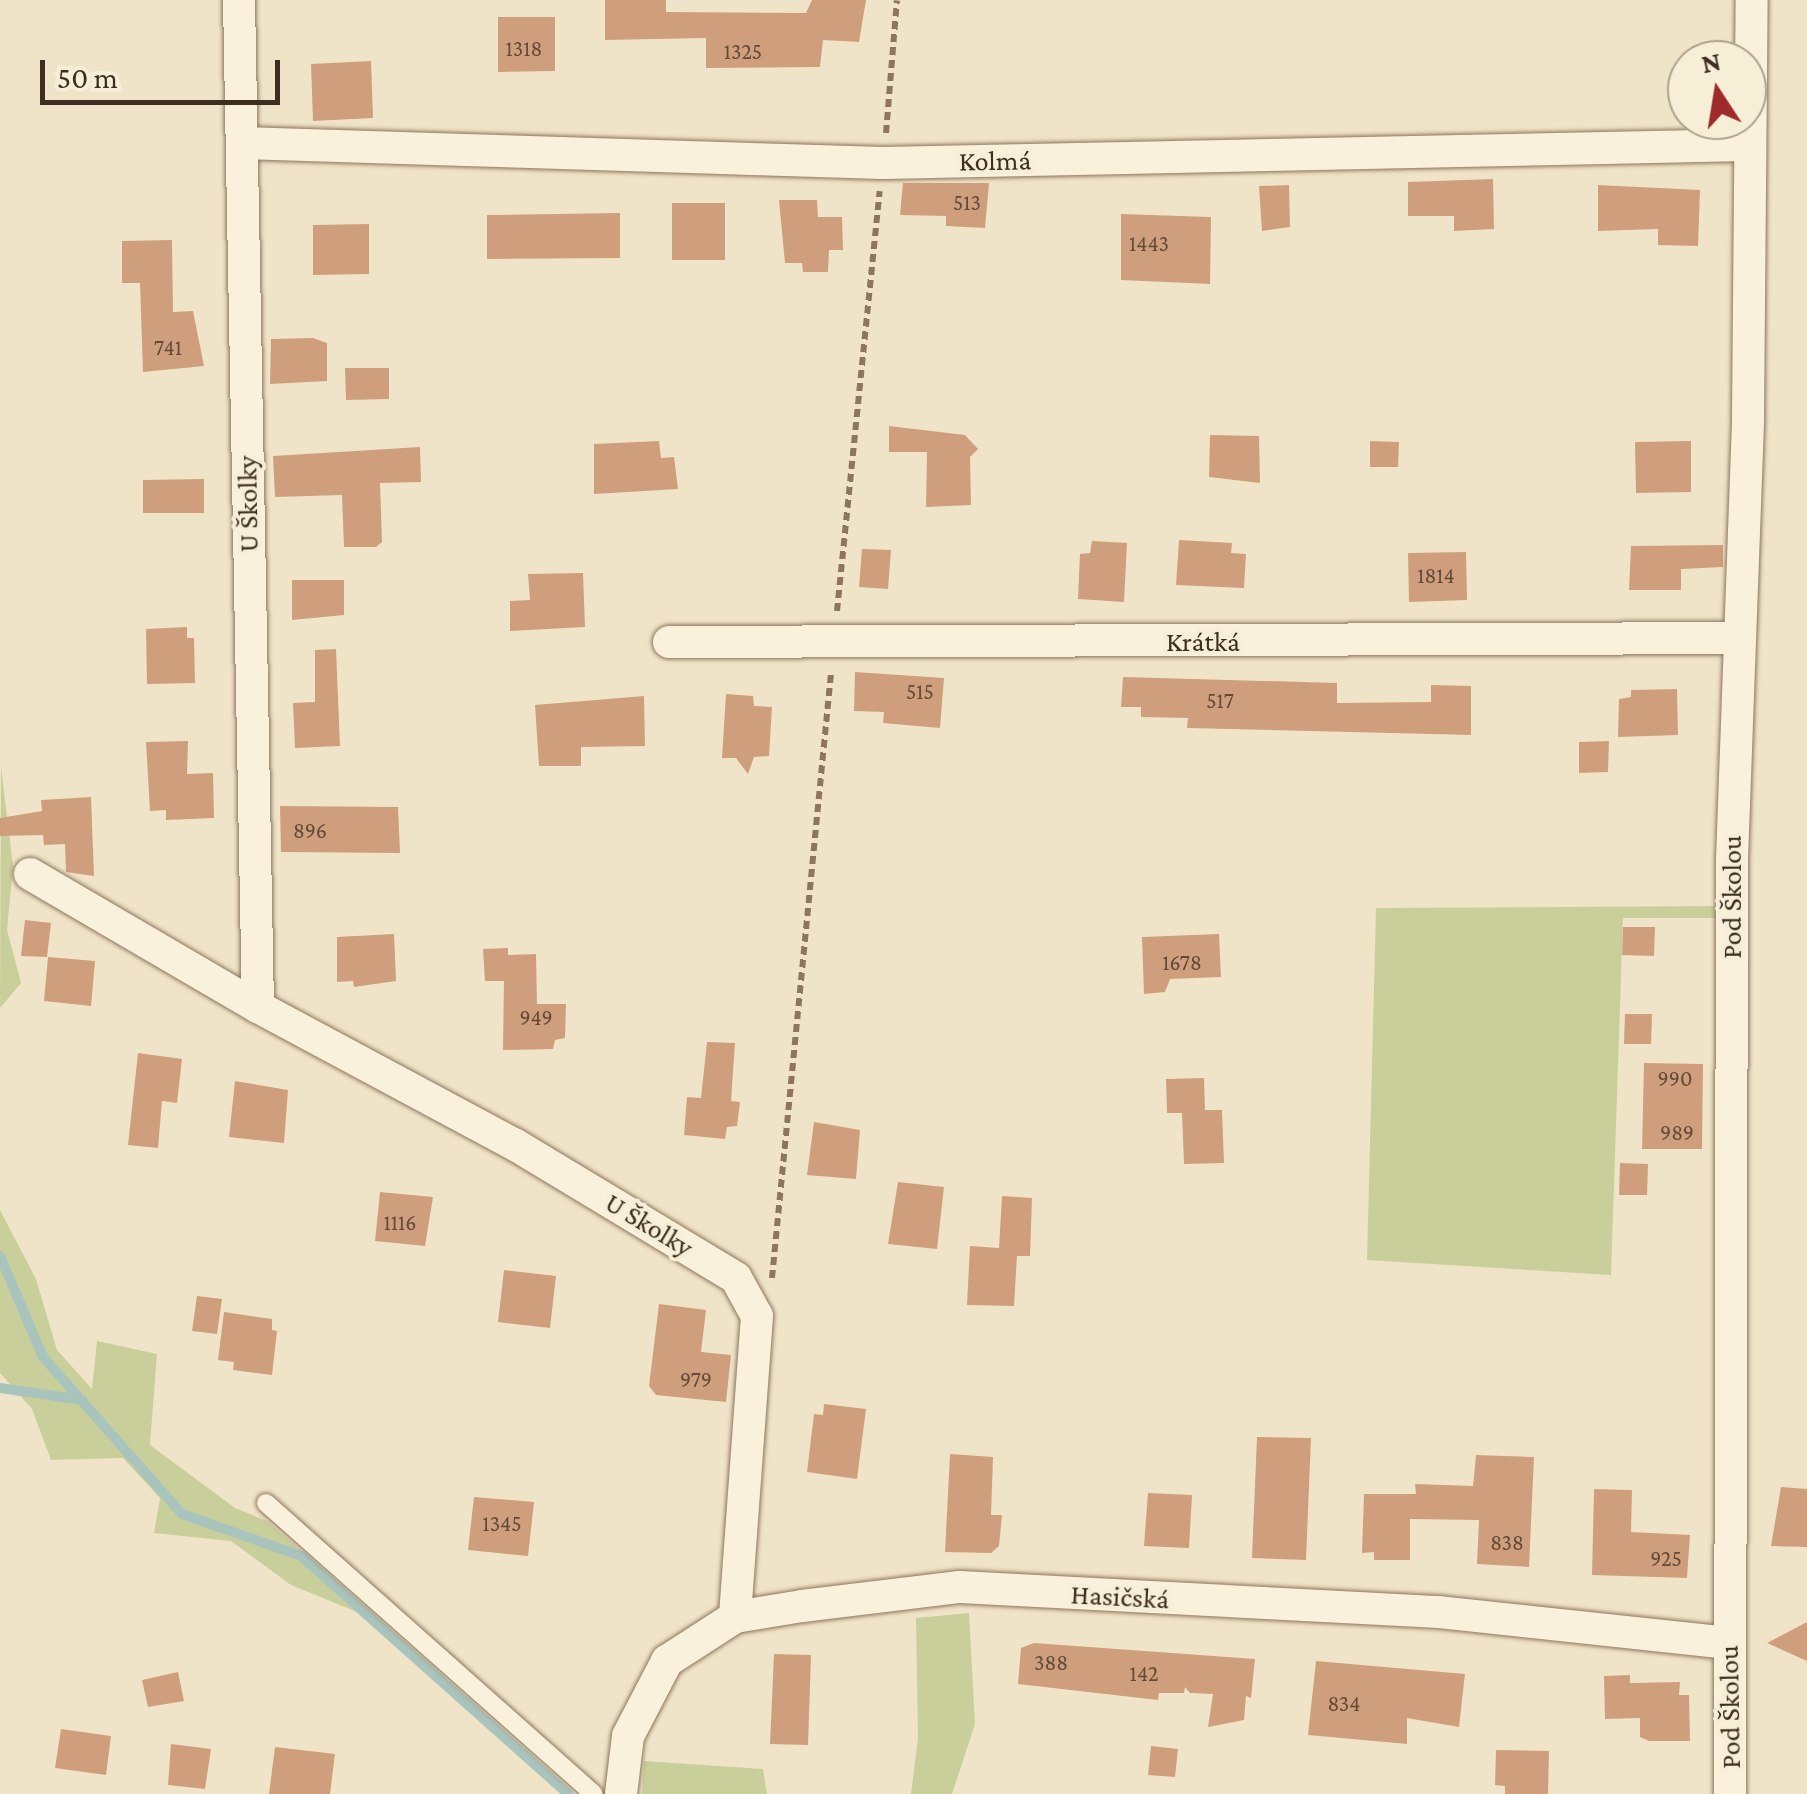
<!DOCTYPE html>
<meta charset="utf-8">
<style>
body{margin:0}
#map{position:relative;width:1807px;height:1794px;overflow:hidden;background:#f0e4c8;font-family:"Crimson Pro",serif}
div>[style]{position:absolute}
.green>*{inset:0;background:#c9cf9b}
.stream>*{height:10px;margin:-5px;padding:0 5px;transform-origin:5px;border-radius:5px;background:#a9c4bc}
.building>*{inset:0;background:#cf9f7d}
.path>*{height:6px;margin-top:-3px;transform-origin:0;background:repeating-linear-gradient(90deg,#8d765c 0 8px,transparent 0 13px)}
.roads{filter:drop-shadow(0 0 2px #8d765c) drop-shadow(0 0 2px #8d765c)}
.lane>*{height:18px;margin:-9px;padding:0 9px;transform-origin:9px;border-radius:9px;background:#faf1dc}
.street>*{height:32px;margin:-16px;padding:0 16px;transform-origin:16px;border-radius:16px;background:#faf1dc}
span{translate:-50% -50%;white-space:nowrap;text-align:center;line-height:1.15;-webkit-text-stroke:8px #f7eed8;paint-order:stroke}
.number-label{font-size:22px;color:#624a37}
.number-label span{-webkit-text-stroke-width:0}
.street-label{font-size:28px;color:#3d2e20}
.north{position:absolute;left:1667px;top:40px;width:100px;height:100px;box-sizing:border-box;background:#f7eed8;border:2px solid #ada18e;border-radius:50%;rotate:348deg;font-size:28px;font-weight:700;line-height:40px;text-align:center;color:#3d2e20}
.north::after{content:'';display:block;margin:auto;width:35px;height:45px;background:#9e2a2b;clip-path:polygon(50% 0,100% 100%,50% 72%,0 100%)}
.scale{position:absolute;left:40px;top:60px;width:240px;height:45px;box-sizing:border-box;border:5px solid #3d2e20;border-top:0;padding-left:12px;font-size:30px;line-height:35px;white-space:nowrap;color:#3d2e20;-webkit-text-stroke:8px #f7eed8;paint-order:stroke}
</style>
<div id="map">
<div class="green">
<i style="clip-path:polygon(1px 767px,13px 866px,7px 930px,21px 983px,0 1008px)"></i>
<i style="clip-path:polygon(1722px 906px,1722px 918px,1623px 918px,1611px 1275px,1367px 1260px,1376px 908px)"></i>
<i style="clip-path:polygon(0 1210px,36px 1279px,57px 1350px,92px 1389px,97px 1341px,157px 1354px,150px 1445px,235px 1508px,267px 1521px,357px 1600px,357px 1612px,291px 1585px,231px 1541px,154px 1533px,160px 1498px,123px 1458px,51px 1460px,32px 1409px,0 1373px)"></i>
<i style="clip-path:polygon(969px 1613px,975px 1724px,952px 1794px,911px 1794px,918px 1738px,916px 1618px)"></i>
<i style="clip-path:polygon(644px 1761px,763px 1769px,767px 1794px,642px 1794px)"></i>
</div>
<div class="stream">
<i style="left:0;top:1256px;width:110px;rotate:66.9deg"></i>
<i style="left:43px;top:1357px;width:210px;rotate:48.5deg"></i>
<i style="left:182px;top:1514px;width:126px;rotate:19.4deg"></i>
<i style="left:301px;top:1556px;width:358px;rotate:41.7deg"></i>
<i style="left:0;top:1388px;width:83px;rotate:8.3deg"></i>
</div>
<div class="building">
<i style="clip-path:polygon(605px 0,666px 0,666px 12px,806px 13px,812px 0,866px 0,859px 42px,823px 40px,820px 67px,706px 68px,706px 38px,605px 40px)"></i>
<i style="clip-path:polygon(498px 17px,555px 17px,555px 71px,498px 72px)"></i>
<i style="clip-path:polygon(371px 61px,373px 118px,313px 121px,311px 64px)"></i>
<i style="clip-path:polygon(1493px 179px,1494px 229px,1454px 231px,1454px 216px,1408px 216px,1408px 182px)"></i>
<i style="clip-path:polygon(903px 183px,989px 183px,985px 228px,946px 226px,946px 216px,900px 215px)"></i>
<i style="clip-path:polygon(1289px 185px,1290px 227px,1262px 231px,1259px 186px)"></i>
<i style="clip-path:polygon(1598px 185px,1700px 190px,1698px 246px,1658px 245px,1658px 229px,1598px 231px)"></i>
<i style="clip-path:polygon(779px 200px,817px 200px,818px 217px,842px 217px,843px 250px,829px 250px,828px 272px,803px 272px,802px 263px,785px 263px)"></i>
<i style="clip-path:polygon(672px 203px,725px 203px,725px 260px,672px 260px)"></i>
<i style="clip-path:polygon(620px 213px,620px 258px,487px 259px,487px 215px)"></i>
<i style="clip-path:polygon(1121px 214px,1211px 217px,1210px 284px,1121px 280px)"></i>
<i style="clip-path:polygon(369px 224px,369px 274px,313px 275px,313px 225px)"></i>
<i style="clip-path:polygon(172px 240px,173px 312px,193px 311px,204px 366px,143px 372px,140px 283px,122px 283px,122px 241px)"></i>
<i style="clip-path:polygon(313px 338px,327px 343px,327px 381px,270px 384px,271px 339px)"></i>
<i style="clip-path:polygon(345px 368px,389px 368px,389px 399px,346px 400px)"></i>
<i style="clip-path:polygon(889px 426px,965px 435px,978px 449px,970px 457px,971px 505px,926px 507px,927px 452px,889px 452px)"></i>
<i style="clip-path:polygon(1210px 435px,1259px 436px,1260px 483px,1209px 477px)"></i>
<i style="clip-path:polygon(659px 441px,661px 458px,674px 457px,678px 489px,594px 494px,594px 444px)"></i>
<i style="clip-path:polygon(1370px 441px,1399px 442px,1398px 467px,1370px 467px)"></i>
<i style="clip-path:polygon(1691px 441px,1691px 492px,1636px 493px,1635px 442px)"></i>
<i style="clip-path:polygon(420px 447px,421px 482px,380px 483px,382px 542px,376px 547px,344px 547px,342px 495px,275px 497px,273px 456px)"></i>
<i style="clip-path:polygon(204px 479px,204px 513px,143px 513px,143px 480px)"></i>
<i style="clip-path:polygon(1179px 540px,1232px 543px,1231px 553px,1246px 554px,1244px 588px,1176px 585px)"></i>
<i style="clip-path:polygon(1092px 541px,1127px 543px,1124px 602px,1078px 599px,1080px 554px,1090px 553px)"></i>
<i style="clip-path:polygon(1723px 545px,1723px 567px,1681px 569px,1681px 590px,1629px 590px,1631px 546px)"></i>
<i style="clip-path:polygon(862px 549px,891px 550px,888px 589px,859px 587px)"></i>
<i style="clip-path:polygon(1466px 552px,1467px 600px,1409px 602px,1408px 553px)"></i>
<i style="clip-path:polygon(583px 573px,585px 627px,510px 631px,510px 601px,530px 600px,528px 574px)"></i>
<i style="clip-path:polygon(292px 580px,344px 580px,344px 615px,292px 620px)"></i>
<i style="clip-path:polygon(187px 627px,187px 638px,194px 638px,195px 683px,147px 684px,146px 629px)"></i>
<i style="clip-path:polygon(336px 649px,340px 746px,295px 748px,293px 703px,315px 702px,315px 650px)"></i>
<i style="clip-path:polygon(855px 672px,944px 678px,940px 728px,883px 723px,884px 712px,854px 711px)"></i>
<i style="clip-path:polygon(1123px 677px,1337px 683px,1337px 703px,1431px 702px,1431px 685px,1471px 686px,1471px 735px,1187px 728px,1188px 718px,1141px 717px,1141px 707px,1121px 707px)"></i>
<i style="clip-path:polygon(1677px 689px,1678px 735px,1618px 737px,1619px 699px,1631px 697px,1631px 690px)"></i>
<i style="clip-path:polygon(726px 694px,753px 696px,754px 706px,772px 707px,769px 756px,754px 757px,748px 774px,736px 758px,722px 758px)"></i>
<i style="clip-path:polygon(644px 696px,645px 746px,581px 747px,581px 766px,539px 766px,535px 705px)"></i>
<i style="clip-path:polygon(188px 741px,187px 774px,213px 773px,214px 818px,166px 820px,166px 810px,150px 811px,146px 742px)"></i>
<i style="clip-path:polygon(1609px 741px,1608px 772px,1579px 773px,1579px 742px)"></i>
<i style="clip-path:polygon(91px 797px,94px 876px,66px 872px,65px 844px,44px 845px,43px 835px,0 836px,0 818px,42px 811px,41px 800px)"></i>
<i style="clip-path:polygon(280px 806px,398px 807px,400px 853px,281px 852px)"></i>
<i style="clip-path:polygon(25px 920px,51px 923px,47px 957px,21px 956px)"></i>
<i style="clip-path:polygon(1623px 927px,1655px 927px,1654px 956px,1622px 955px)"></i>
<i style="clip-path:polygon(394px 934px,396px 981px,354px 987px,353px 981px,337px 982px,337px 937px)"></i>
<i style="clip-path:polygon(1219px 934px,1221px 977px,1170px 979px,1165px 992px,1144px 994px,1142px 937px)"></i>
<i style="clip-path:polygon(508px 948px,508px 955px,536px 954px,537px 1004px,566px 1004px,565px 1038px,555px 1040px,553px 1049px,503px 1050px,504px 981px,485px 981px,483px 949px)"></i>
<i style="clip-path:polygon(48px 957px,95px 961px,91px 1006px,44px 1001px)"></i>
<i style="clip-path:polygon(1625px 1014px,1652px 1014px,1651px 1044px,1624px 1044px)"></i>
<i style="clip-path:polygon(707px 1042px,735px 1043px,731px 1101px,740px 1102px,737px 1126px,727px 1127px,725px 1139px,684px 1135px,687px 1097px,701px 1098px)"></i>
<i style="clip-path:polygon(138px 1053px,182px 1059px,177px 1103px,162px 1101px,158px 1148px,128px 1145px)"></i>
<i style="clip-path:polygon(1644px 1063px,1703px 1064px,1702px 1149px,1642px 1149px)"></i>
<i style="clip-path:polygon(1204px 1078px,1205px 1110px,1222px 1110px,1224px 1163px,1184px 1164px,1182px 1113px,1167px 1113px,1166px 1079px)"></i>
<i style="clip-path:polygon(235px 1081px,288px 1090px,284px 1143px,229px 1137px)"></i>
<i style="clip-path:polygon(814px 1122px,860px 1130px,856px 1179px,807px 1175px)"></i>
<i style="clip-path:polygon(1620px 1163px,1648px 1164px,1647px 1195px,1619px 1195px)"></i>
<i style="clip-path:polygon(898px 1182px,944px 1187px,937px 1249px,888px 1244px)"></i>
<i style="clip-path:polygon(380px 1192px,433px 1197px,425px 1246px,375px 1241px)"></i>
<i style="clip-path:polygon(1002px 1196px,1032px 1198px,1030px 1256px,1017px 1256px,1014px 1306px,967px 1305px,970px 1246px,999px 1248px)"></i>
<i style="clip-path:polygon(504px 1270px,556px 1276px,550px 1328px,498px 1322px)"></i>
<i style="clip-path:polygon(197px 1296px,222px 1299px,217px 1334px,192px 1331px)"></i>
<i style="clip-path:polygon(659px 1304px,706px 1310px,701px 1352px,731px 1355px,726px 1402px,656px 1395px,649px 1386px)"></i>
<i style="clip-path:polygon(224px 1312px,272px 1319px,272px 1330px,277px 1331px,272px 1375px,233px 1370px,234px 1362px,218px 1360px)"></i>
<i style="clip-path:polygon(824px 1404px,866px 1409px,857px 1479px,807px 1472px,814px 1414px,823px 1415px)"></i>
<i style="clip-path:polygon(1257px 1437px,1311px 1438px,1306px 1560px,1252px 1558px)"></i>
<i style="clip-path:polygon(950px 1454px,993px 1457px,991px 1515px,1002px 1515px,999px 1546px,991px 1553px,945px 1552px)"></i>
<i style="clip-path:polygon(1476px 1455px,1534px 1457px,1529px 1567px,1477px 1564px,1479px 1520px,1410px 1519px,1410px 1560px,1374px 1560px,1374px 1552px,1362px 1553px,1364px 1494px,1416px 1494px,1415px 1484px,1473px 1486px)"></i>
<i style="clip-path:polygon(1781px 1487px,1807px 1489px,1807px 1547px,1771px 1546px)"></i>
<i style="clip-path:polygon(1594px 1489px,1632px 1490px,1631px 1532px,1690px 1535px,1687px 1578px,1592px 1575px)"></i>
<i style="clip-path:polygon(1148px 1493px,1192px 1495px,1189px 1548px,1144px 1546px)"></i>
<i style="clip-path:polygon(474px 1497px,534px 1502px,528px 1556px,468px 1550px)"></i>
<i style="clip-path:polygon(1807px 1622px,1807px 1661px,1767px 1643px)"></i>
<i style="clip-path:polygon(1034px 1643px,1255px 1659px,1251px 1698px,1246px 1696px,1244px 1720px,1208px 1727px,1213px 1694px,1190px 1693px,1185px 1687px,1184px 1693px,1159px 1693px,1158px 1700px,1018px 1684px,1021px 1648px)"></i>
<i style="clip-path:polygon(774px 1654px,811px 1655px,808px 1745px,770px 1744px)"></i>
<i style="clip-path:polygon(1316px 1661px,1465px 1674px,1459px 1727px,1407px 1718px,1407px 1744px,1308px 1735px)"></i>
<i style="clip-path:polygon(178px 1672px,184px 1701px,148px 1707px,142px 1680px)"></i>
<i style="clip-path:polygon(1630px 1675px,1630px 1683px,1680px 1682px,1679px 1695px,1689px 1695px,1690px 1741px,1649px 1741px,1640px 1737px,1640px 1718px,1605px 1719px,1604px 1676px)"></i>
<i style="clip-path:polygon(61px 1729px,111px 1736px,106px 1775px,55px 1768px)"></i>
<i style="clip-path:polygon(171px 1744px,211px 1749px,205px 1789px,168px 1785px)"></i>
<i style="clip-path:polygon(1151px 1746px,1178px 1749px,1175px 1777px,1148px 1775px)"></i>
<i style="clip-path:polygon(275px 1747px,335px 1754px,330px 1794px,269px 1794px)"></i>
<i style="clip-path:polygon(1496px 1750px,1549px 1751px,1548px 1794px,1505px 1794px,1505px 1786px,1495px 1785px)"></i>
</div>
<div class="path">
<i style="left:886px;top:133px;width:133px;rotate:-85.3deg"></i>
<i style="left:837px;top:611px;width:422px;rotate:-84.2deg"></i>
<i style="left:772px;top:1278px;width:608px;rotate:-84.43deg"></i>
</div>
<div class="roads">
<div class="lane">
<i style="left:266px;top:1503px;width:438px;rotate:41.6deg"></i>
</div>
<div class="street">
<i style="left:239px;top:0;width:1007px;rotate:88.92deg"></i>
<i style="left:258px;top:1007px;width:290px;rotate:28.2deg"></i>
<i style="left:514px;top:1144px;width:259px;rotate:31.1deg"></i>
<i style="left:736px;top:1278px;width:43px;rotate:61.1deg"></i>
<i style="left:757px;top:1316px;width:302px;rotate:94.2deg"></i>
<i style="left:242px;top:143px;width:641px;rotate:1.79deg"></i>
<i style="left:883px;top:163px;width:865px;rotate:-1.19deg"></i>
<i style="left:669px;top:642px;width:1068px;rotate:-0.21deg"></i>
<i style="left:30px;top:874px;width:264px;rotate:30.3deg"></i>
<i style="left:621px;top:1794px;width:58px;rotate:-83.1deg"></i>
<i style="left:628px;top:1736px;width:85px;rotate:-62.5deg"></i>
<i style="left:667px;top:1661px;width:81px;rotate:-32.9deg"></i>
<i style="left:735px;top:1617px;width:68px;rotate:-9.3deg"></i>
<i style="left:802px;top:1606px;width:159px;rotate:-6.9deg"></i>
<i style="left:960px;top:1587px;width:480px;rotate:3deg"></i>
<i style="left:1439px;top:1612px;width:292px;rotate:6.1deg"></i>
<i style="left:1730px;top:1794px;width:935px;rotate:-89.88deg"></i>
<i style="left:1732px;top:859px;width:441px;rotate:-87.9deg"></i>
<i style="left:1748px;top:418px;width:418px;rotate:-89.5deg"></i>
</div>
</div>
<div class="number-label">
<span style="left:524px;top:49px">1318</span>
<span style="left:743px;top:52px">1325</span>
<span style="left:967px;top:203px">513</span>
<span style="left:1149px;top:244px">1443</span>
<span style="left:168px;top:348px">741</span>
<span style="left:1436px;top:576px">1814</span>
<span style="left:920px;top:692px">515</span>
<span style="left:1220px;top:701px">517</span>
<span style="left:310px;top:831px">896</span>
<span style="left:1182px;top:963px">1678</span>
<span style="left:536px;top:1018px">949</span>
<span style="left:1675px;top:1079px">990</span>
<span style="left:1677px;top:1133px">989</span>
<span style="left:400px;top:1223px">1116</span>
<span style="left:696px;top:1380px">979</span>
<span style="left:502px;top:1524px">1345</span>
<span style="left:1507px;top:1543px">838</span>
<span style="left:1666px;top:1559px">925</span>
<span style="left:1051px;top:1663px">388</span>
<span style="left:1144px;top:1674px">142</span>
<span style="left:1344px;top:1704px">834</span>
</div>
<div class="street-label">
<span style="left:995px;top:161px;rotate:-1deg">Kolmá</span>
<span style="left:248px;top:504px;rotate:-91deg">U Školky</span>
<span style="left:1203px;top:642px">Krátká</span>
<span style="left:1732px;top:897px;rotate:-90deg">Pod Školou</span>
<span style="left:649px;top:1225px;rotate:31deg">U Školky</span>
<span style="left:1120px;top:1597px;rotate:3deg">Hasičská</span>
<span style="left:1730px;top:1707px;rotate:-91deg">Pod Školou</span>
</div>
<div class="north">N</div>
<div class="scale">50 m</div>
</div>
